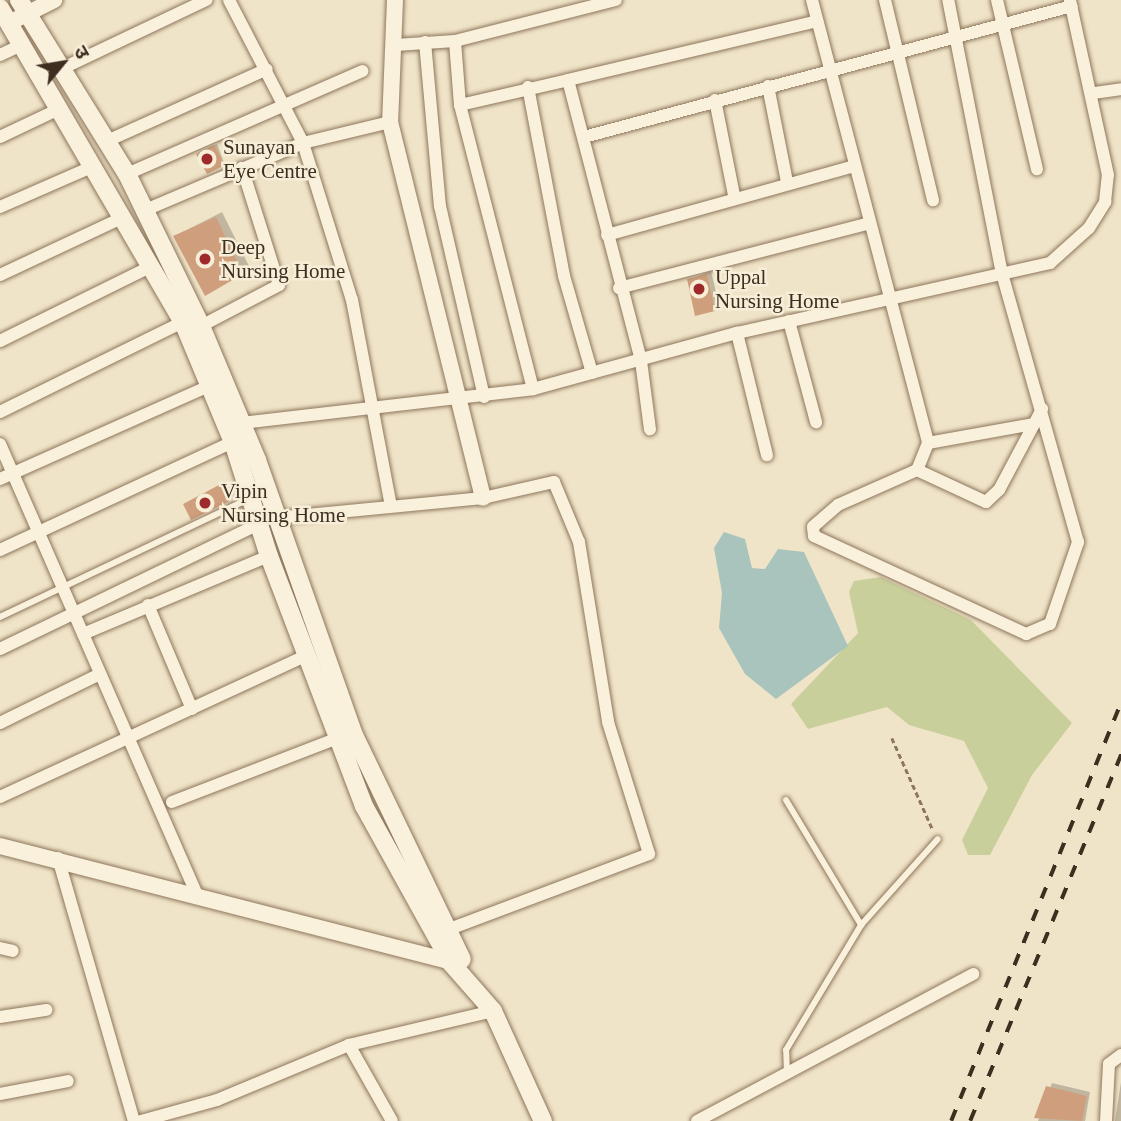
<!DOCTYPE html>
<meta charset="utf-8">
<style>
body{margin:0}
#map{position:relative;width:1121px;height:1121px;overflow:hidden;background:#f0e4c8;font-family:"Times New Roman","Noto Sans Devanagari",serif}
div>[style]{position:absolute}
.green>*{inset:0;background:#c9cf9b}
.water>*{inset:0;background:#a9c4bc}
.shadow>*{inset:0;background:#0003}
.building>*{inset:0;background:#cf9f7d}
.path>*{height:2.5px;margin-top:-1.25px;transform-origin:0;background:repeating-linear-gradient(90deg,#8d765c 0 5px,transparent 0 8.5px)}
.roads{filter:drop-shadow(0 0 2px #8d765c) drop-shadow(0 0 2px #8d765c)}
.service>*{height:6px;margin:-3px;padding:0 3px;transform-origin:3px;border-radius:3px;background:#faf1dc}
.minor>*{height:12px;margin:-6px;padding:0 6px;transform-origin:6px;border-radius:6px;background:#faf1dc}
.tertiary>*{height:16px;margin:-8px;padding:0 8px;transform-origin:8px;border-radius:8px;background:#faf1dc}
.secondary>*{height:18px;margin:-9px;padding:0 9px;transform-origin:9px;border-radius:9px;background:#faf1dc}
.rail>*{height:3.5px;margin-top:-1.75px;transform-origin:0;background:repeating-linear-gradient(90deg,#3d2e20 0 12px,transparent 0 24px)}
.dots>*{width:19px;height:19px;translate:-50% -50%;box-sizing:border-box;border:4px solid #f7eed8;border-radius:50%}
span{translate:-50% -50%;white-space:nowrap;text-align:center;line-height:1.15;-webkit-text-stroke:5px #f7eed8;paint-order:stroke}
.poi-label{font-size:21px;color:#3d2e20}
.left{translate:0 -50%;text-align:left}
.north{position:absolute;left:28px;top:28px;width:70px;height:70px;-webkit-text-stroke:5px #f7eed8;paint-order:stroke;rotate:60deg;font-size:19px;font-weight:700;line-height:28px;text-align:center;color:#3d2e20}
.north::after{content:'';display:block;margin:auto;width:24px;height:32px;background:#3d2e20;clip-path:polygon(50% 0,100% 100%,50% 72%,0 100%)}
</style>
<div id="map">
<div class="green">
<i style="clip-path:polygon(881px 577px,971px 620px,1072px 723px,1032px 775px,990px 855px,968px 855px,962px 840px,988px 788px,964px 741px,909px 725px,887px 707px,808px 729px,791px 704px,858px 633px,849px 592px,854px 581px)"></i>
</div>
<div class="water">
<i style="clip-path:polygon(724px 532px,745px 539px,752px 568px,765px 569px,778px 549px,804px 552px,848px 646px,776px 699px,745px 674px,719px 628px,722px 593px,714px 548px)"></i>
</div>
<div class="shadow">
<i style="clip-path:polygon(217px 144px,224px 163px,198px 154px,200px 151px)"></i>
<i style="clip-path:polygon(222px 212px,249px 266px,242px 273px,175px 236px)"></i>
<i style="clip-path:polygon(711px 271px,719px 305px,714px 310px,689px 280px)"></i>
<i style="clip-path:polygon(226px 481px,234px 495px,229px 500px,185px 505px)"></i>
<i style="clip-path:polygon(1121px 1082px,1121px 1121px,1115px 1121px)"></i>
<i style="clip-path:polygon(1052px 1083px,1090px 1092px,1085px 1121px,1038px 1121px)"></i>
</div>
<div class="building">
<i style="clip-path:polygon(214px 145px,225px 165px,207px 174px,196px 154px)"></i>
<i style="clip-path:polygon(216px 217px,243px 274px,205px 296px,173px 236px)"></i>
<i style="clip-path:polygon(707px 274px,715px 311px,695px 316px,687px 279px)"></i>
<i style="clip-path:polygon(221px 484px,230px 501px,191px 520px,183px 504px)"></i>
<i style="clip-path:polygon(1046px 1086px,1087px 1096px,1082px 1121px,1034px 1118px)"></i>
</div>
<div class="path">
<i style="left:892px;top:738px;width:101px;rotate:66deg"></i>
</div>
<div class="roads">
<div class="service">
<i style="left:0;top:617px;width:275px;rotate:-25.4deg"></i>
<i style="left:786px;top:800px;width:146px;rotate:59deg"></i>
<i style="left:787px;top:1074px;width:24px;rotate:-92deg"></i>
<i style="left:786px;top:1050px;width:146px;rotate:-59deg"></i>
<i style="left:861px;top:925px;width:115px;rotate:-48.2deg"></i>
</div>
<div class="minor">
<i style="left:229px;top:0;width:161px;rotate:62.6deg"></i>
<i style="left:303px;top:143px;width:164px;rotate:72.7deg"></i>
<i style="left:352px;top:300px;width:210px;rotate:79.3deg"></i>
<i style="left:812px;top:0;width:458px;rotate:75.3deg"></i>
<i style="left:928px;top:443px;width:29px;rotate:112deg"></i>
<i style="left:917px;top:470px;width:86px;rotate:156.1deg"></i>
<i style="left:838px;top:505px;width:33px;rotate:139deg"></i>
<i style="left:813px;top:527px;width:9px;rotate:84deg"></i>
<i style="left:814px;top:536px;width:234px;rotate:24.8deg"></i>
<i style="left:1026px;top:634px;width:26px;rotate:-23deg"></i>
<i style="left:1050px;top:624px;width:87px;rotate:-71.1deg"></i>
<i style="left:1078px;top:542px;width:279px;rotate:-105.8deg"></i>
<i style="left:1002px;top:274px;width:279px;rotate:-101.1deg"></i>
<i style="left:885px;top:0;width:206px;rotate:76.5deg"></i>
<i style="left:997px;top:0;width:174px;rotate:76.7deg"></i>
<i style="left:425px;top:42px;width:165px;rotate:84.8deg"></i>
<i style="left:440px;top:206px;width:196px;rotate:77deg"></i>
<i style="left:396px;top:45px;width:59px;rotate:-3.9deg"></i>
<i style="left:0;top:55px;width:23px;rotate:-25deg"></i>
<i style="left:61px;top:69px;width:161px;rotate:-25.4deg"></i>
<i style="left:568px;top:80px;width:256px;rotate:-13.3deg"></i>
<i style="left:768px;top:86px;width:98px;rotate:78.8deg"></i>
<i style="left:528px;top:87px;width:192px;rotate:79.2deg"></i>
<i style="left:564px;top:276px;width:101px;rotate:73.9deg"></i>
<i style="left:1094px;top:93px;width:27px;rotate:-8deg"></i>
<i style="left:715px;top:100px;width:97px;rotate:78.7deg"></i>
<i style="left:460px;top:105px;width:111px;rotate:-13deg"></i>
<i style="left:568px;top:80px;width:290px;rotate:75.4deg"></i>
<i style="left:641px;top:361px;width:69px;rotate:82.5deg"></i>
<i style="left:0;top:137px;width:65px;rotate:-25.4deg"></i>
<i style="left:584px;top:137px;width:505px;rotate:-15.03deg"></i>
<i style="left:107px;top:141px;width:175px;rotate:-24.2deg"></i>
<i style="left:127px;top:174px;width:257px;rotate:-23.6deg"></i>
<i style="left:0;top:207px;width:103px;rotate:-23.6deg"></i>
<i style="left:143px;top:211px;width:174px;rotate:-23deg"></i>
<i style="left:303px;top:143px;width:89px;rotate:-13.6deg"></i>
<i style="left:607px;top:235px;width:256px;rotate:-15.6deg"></i>
<i style="left:0;top:275px;width:137px;rotate:-25.1deg"></i>
<i style="left:619px;top:288px;width:255px;rotate:-14.5deg"></i>
<i style="left:789px;top:321px;width:105px;rotate:75deg"></i>
<i style="left:201px;top:326px;width:88px;rotate:-27.7deg"></i>
<i style="left:279px;top:285px;width:123px;rotate:-107.5deg"></i>
<i style="left:737px;top:333px;width:126px;rotate:76.2deg"></i>
<i style="left:0;top:341px;width:169px;rotate:-26.3deg"></i>
<i style="left:533px;top:389px;width:293px;rotate:-104.4deg"></i>
<i style="left:460px;top:105px;width:64px;rotate:-94.5deg"></i>
<i style="left:455px;top:41px;width:166px;rotate:-14.3deg"></i>
<i style="left:0;top:412px;width:204px;rotate:-26.2deg"></i>
<i style="left:241px;top:423px;width:294px;rotate:-6.6deg"></i>
<i style="left:533px;top:389px;width:212px;rotate:-15.4deg"></i>
<i style="left:737px;top:333px;width:321px;rotate:-12.6deg"></i>
<i style="left:1050px;top:263px;width:52px;rotate:-41.9deg"></i>
<i style="left:1089px;top:228px;width:31px;rotate:-58deg"></i>
<i style="left:1105px;top:202px;width:27px;rotate:-84deg"></i>
<i style="left:1108px;top:175px;width:179px;rotate:-102.3deg"></i>
<i style="left:928px;top:443px;width:108px;rotate:-10.2deg"></i>
<i style="left:0;top:444px;width:490px;rotate:66.4deg"></i>
<i style="left:917px;top:470px;width:76px;rotate:24.9deg"></i>
<i style="left:986px;top:502px;width:18px;rotate:-43deg"></i>
<i style="left:999px;top:490px;width:92px;rotate:-62deg"></i>
<i style="left:0;top:479px;width:229px;rotate:-24deg"></i>
<i style="left:276px;top:518px;width:208px;rotate:-5.5deg"></i>
<i style="left:483px;top:498px;width:73px;rotate:-12.7deg"></i>
<i style="left:554px;top:482px;width:65px;rotate:67.4deg"></i>
<i style="left:579px;top:542px;width:182px;rotate:80.8deg"></i>
<i style="left:608px;top:722px;width:138px;rotate:72.7deg"></i>
<i style="left:649px;top:854px;width:216px;rotate:159.4deg"></i>
<i style="left:0;top:550px;width:257px;rotate:-24.9deg"></i>
<i style="left:148px;top:605px;width:113px;rotate:67.1deg"></i>
<i style="left:83px;top:634px;width:202px;rotate:-22.8deg"></i>
<i style="left:0;top:649px;width:290px;rotate:-25.8deg"></i>
<i style="left:0;top:723px;width:111px;rotate:-26.1deg"></i>
<i style="left:0;top:797px;width:340px;rotate:-24.8deg"></i>
<i style="left:172px;top:802px;width:175px;rotate:-21.1deg"></i>
<i style="left:58px;top:858px;width:274px;rotate:73.9deg"></i>
<i style="left:0;top:948px;width:13px;rotate:13deg"></i>
<i style="left:0;top:1017px;width:47px;rotate:-8.7deg"></i>
<i style="left:349px;top:1045px;width:87px;rotate:60.5deg"></i>
<i style="left:0;top:1094px;width:69px;rotate:-10.8deg"></i>
<i style="left:141px;top:1121px;width:79px;rotate:-15.4deg"></i>
<i style="left:217px;top:1100px;width:143px;rotate:-22.6deg"></i>
<i style="left:349px;top:1045px;width:148px;rotate:-13.3deg"></i>
<i style="left:697px;top:1121px;width:313px;rotate:-28deg"></i>
<i style="left:1106px;top:1121px;width:57px;rotate:-87deg"></i>
<i style="left:1109px;top:1064px;width:15px;rotate:-37deg"></i>
</div>
<div class="tertiary">
<i style="left:395px;top:0;width:122px;rotate:92.3deg"></i>
<i style="left:390px;top:122px;width:387px;rotate:76.1deg"></i>
<i style="left:9px;top:23px;width:51px;rotate:-27.1deg"></i>
<i style="left:0;top:846px;width:473px;rotate:14.4deg"></i>
</div>
<div class="secondary">
<i style="left:19px;top:0;width:205px;rotate:58.2deg"></i>
<i style="left:127px;top:174px;width:169px;rotate:64deg"></i>
<i style="left:201px;top:326px;width:145px;rotate:67.3deg"></i>
<i style="left:257px;top:460px;width:289px;rotate:70.6deg"></i>
<i style="left:353px;top:733px;width:251px;rotate:64.3deg"></i>
<i style="left:0;top:8px;width:363px;rotate:59.8deg"></i>
<i style="left:183px;top:322px;width:130px;rotate:67.4deg"></i>
<i style="left:233px;top:442px;width:120px;rotate:72.5deg"></i>
<i style="left:269px;top:556px;width:267px;rotate:69.2deg"></i>
<i style="left:364px;top:806px;width:179px;rotate:61deg"></i>
<i style="left:451px;top:963px;width:64px;rotate:48.8deg"></i>
<i style="left:493px;top:1011px;width:121px;rotate:65.6deg"></i>
</div>
</div>
<div class="rail">
<i style="left:951px;top:1121px;width:451px;rotate:-67.9deg"></i>
<i style="left:970px;top:1121px;width:397px;rotate:-67.6deg"></i>
</div>
<div class="dots">
<i style="left:207px;top:159px;background:#9e2a2b"></i>
<i style="left:205px;top:259px;background:#9e2a2b"></i>
<i style="left:699px;top:289px;background:#9e2a2b"></i>
<i style="left:205px;top:503px;background:#9e2a2b"></i>
</div>
<div class="poi-label">
<span class="left" style="left:223px;top:159px">Sunayan<br>Eye Centre</span>
<span class="left" style="left:221px;top:259px">Deep<br>Nursing Home</span>
<span class="left" style="left:715px;top:289px">Uppal<br>Nursing Home</span>
<span class="left" style="left:221px;top:503px">Vipin<br>Nursing Home</span>
</div>
<div class="north">उ</div>
</div>
